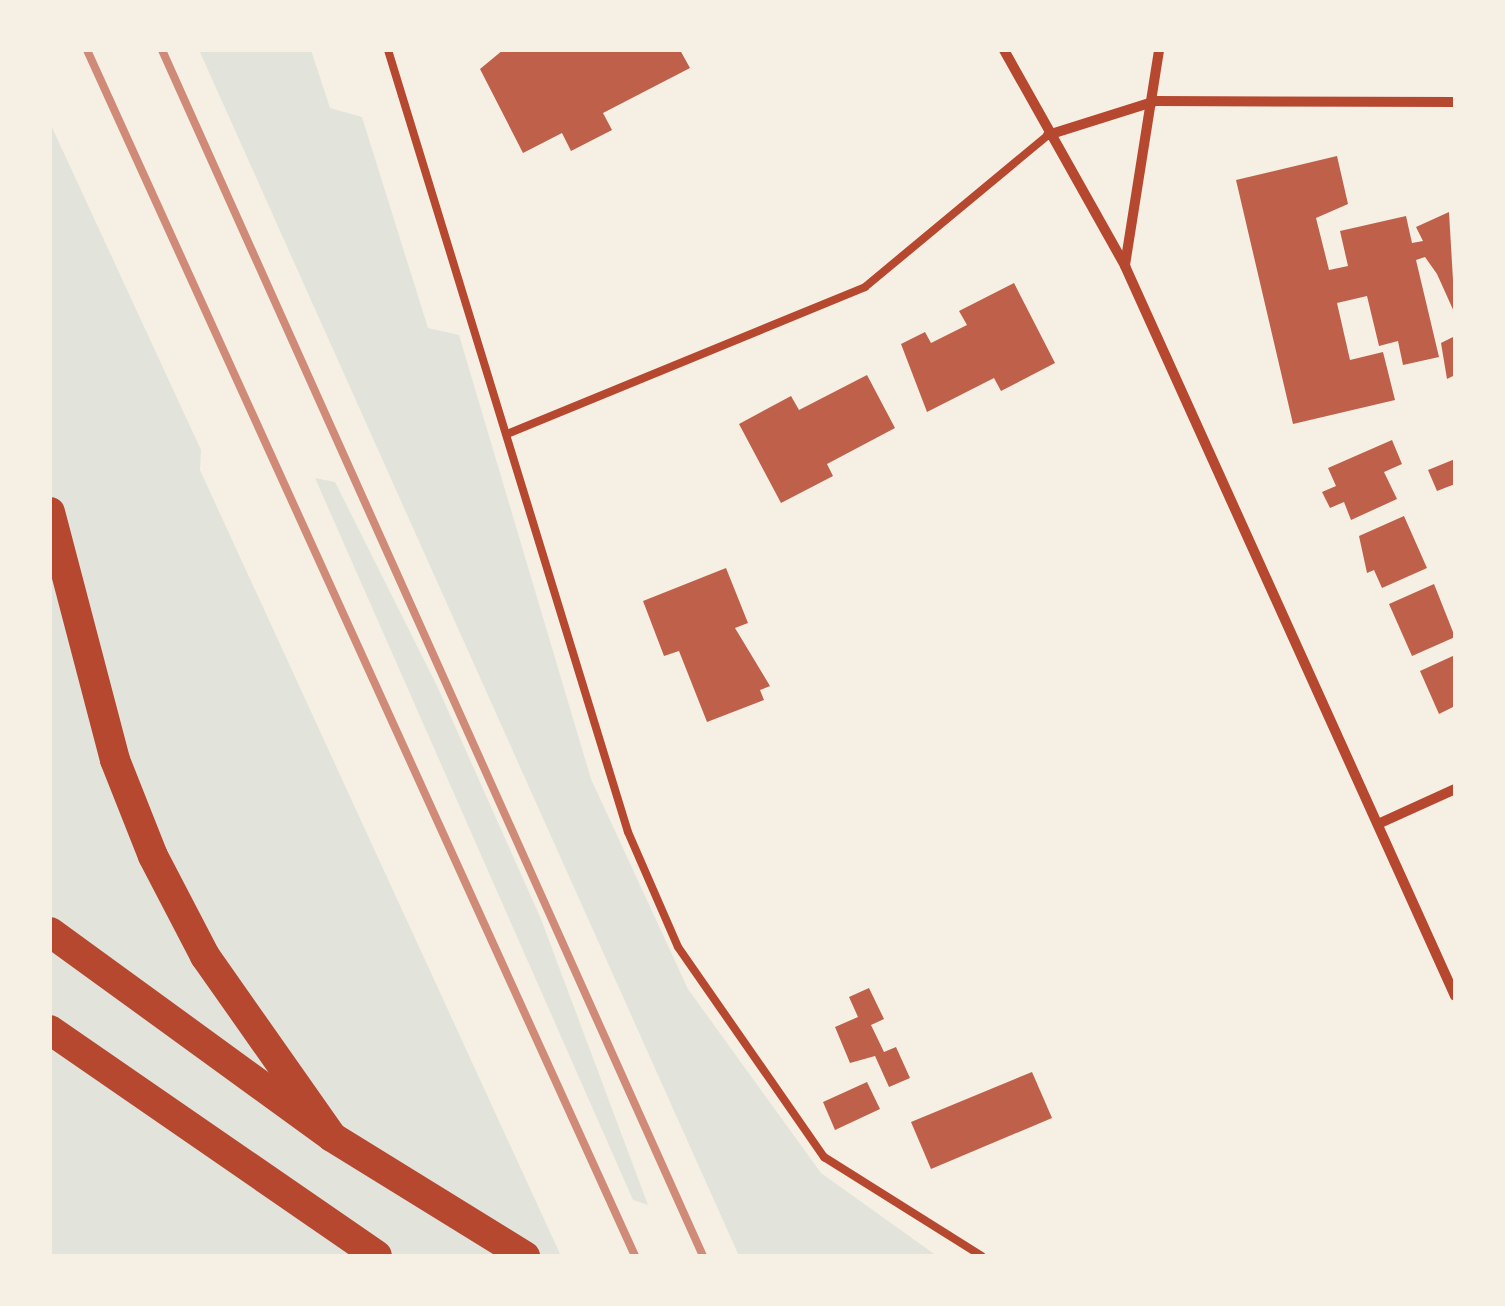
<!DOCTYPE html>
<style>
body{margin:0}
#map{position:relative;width:1505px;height:1306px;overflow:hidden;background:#f6efe4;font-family:Manrope,sans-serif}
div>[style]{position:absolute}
.green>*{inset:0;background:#e2e4dc}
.building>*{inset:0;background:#bf614a}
.service>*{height:8px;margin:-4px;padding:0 4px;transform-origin:4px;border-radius:4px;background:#b5482f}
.minor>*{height:10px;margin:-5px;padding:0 5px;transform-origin:5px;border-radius:5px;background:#b5482f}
.motorway>*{height:30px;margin:-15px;padding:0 15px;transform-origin:15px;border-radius:15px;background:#b5482f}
.rail>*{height:8px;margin:-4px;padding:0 4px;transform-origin:4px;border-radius:4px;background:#cf8b77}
span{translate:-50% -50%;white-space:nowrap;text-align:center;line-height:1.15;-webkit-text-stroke:10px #f6efe4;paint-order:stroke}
.frame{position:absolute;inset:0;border:52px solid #f6efe4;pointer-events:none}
</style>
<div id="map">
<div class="green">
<i style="clip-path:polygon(199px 50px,311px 50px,330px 108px,362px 117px,428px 328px,459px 335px,591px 779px,688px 989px,821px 1173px,937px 1256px,739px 1256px)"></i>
<i style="clip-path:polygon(50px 123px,201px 450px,200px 470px,561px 1256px,50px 1256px)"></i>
<i style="clip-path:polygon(315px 478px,335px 482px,438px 688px,541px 919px,648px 1205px,633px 1200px)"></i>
</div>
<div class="building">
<i style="clip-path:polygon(503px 50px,680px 50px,690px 68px,603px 113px,612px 130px,571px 151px,562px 133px,523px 153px,480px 69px)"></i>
<i style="clip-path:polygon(1337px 156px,1348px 204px,1316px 218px,1329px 270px,1348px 266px,1340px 231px,1406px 216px,1412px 243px,1423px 241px,1416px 227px,1449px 212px,1455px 314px,1437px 274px,1425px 257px,1416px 260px,1439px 357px,1403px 365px,1398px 341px,1379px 346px,1367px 296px,1337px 303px,1350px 360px,1383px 352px,1395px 400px,1293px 424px,1236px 180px)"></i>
<i style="clip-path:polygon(1014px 283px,1055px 363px,1001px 391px,994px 378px,927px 412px,901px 344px,925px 332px,931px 343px,967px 325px,959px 311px)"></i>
<i style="clip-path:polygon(1455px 336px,1455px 375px,1447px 379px,1441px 343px)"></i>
<i style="clip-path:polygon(867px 375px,895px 428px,827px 464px,833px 476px,781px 503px,739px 424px,791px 396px,799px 410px)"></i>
<i style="clip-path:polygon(1392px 440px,1402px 464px,1384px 472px,1397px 499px,1351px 520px,1344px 502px,1330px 508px,1322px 492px,1336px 486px,1328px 468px)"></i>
<i style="clip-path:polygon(1455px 459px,1455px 484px,1437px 491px,1428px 470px)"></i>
<i style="clip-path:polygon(1404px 516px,1427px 568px,1382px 588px,1374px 570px,1367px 573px,1359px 536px)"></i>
<i style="clip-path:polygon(726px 568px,748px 623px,735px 628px,770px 686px,760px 690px,764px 700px,707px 722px,679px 651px,664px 656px,643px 601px)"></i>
<i style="clip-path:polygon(1434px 584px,1455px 637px,1412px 656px,1389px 604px)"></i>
<i style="clip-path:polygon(1455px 655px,1455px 706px,1439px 714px,1420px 671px)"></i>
<i style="clip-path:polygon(869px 988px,884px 1019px,871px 1025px,884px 1052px,896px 1047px,910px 1078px,889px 1087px,875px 1056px,850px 1063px,835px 1027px,858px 1017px,849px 997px)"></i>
<i style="clip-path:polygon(1032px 1072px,1052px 1118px,931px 1169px,911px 1122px)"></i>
<i style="clip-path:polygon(867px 1082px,880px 1109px,835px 1130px,823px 1102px)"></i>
</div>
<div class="service">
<i style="left:388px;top:50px;width:818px;rotate:72.94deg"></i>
<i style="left:628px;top:832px;width:125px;rotate:66.5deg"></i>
<i style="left:678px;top:947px;width:256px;rotate:55.2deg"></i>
<i style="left:824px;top:1157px;width:186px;rotate:32.1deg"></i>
<i style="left:507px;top:434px;width:387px;rotate:-22.3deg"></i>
<i style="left:865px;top:287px;width:238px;rotate:-39.7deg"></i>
</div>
<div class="minor">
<i style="left:1004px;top:50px;width:248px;rotate:60.7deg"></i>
<i style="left:1125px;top:266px;width:801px;rotate:65.67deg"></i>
<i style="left:1048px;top:135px;width:113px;rotate:-17.5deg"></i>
<i style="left:1156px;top:101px;width:299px;rotate:0.2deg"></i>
<i style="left:1125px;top:265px;width:218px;rotate:-81deg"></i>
<i style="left:1378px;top:824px;width:85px;rotate:-24.4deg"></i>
</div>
<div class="motorway">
<i style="left:50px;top:512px;width:256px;rotate:75.3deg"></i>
<i style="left:115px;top:760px;width:103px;rotate:68.4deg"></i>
<i style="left:153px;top:856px;width:113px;rotate:62.5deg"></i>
<i style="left:205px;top:956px;width:221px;rotate:54.9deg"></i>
<i style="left:50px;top:932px;width:349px;rotate:36deg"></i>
<i style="left:332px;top:1137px;width:227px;rotate:31.7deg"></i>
<i style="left:50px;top:1030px;width:397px;rotate:34.6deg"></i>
</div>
<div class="rail">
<i style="left:87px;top:50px;width:1325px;rotate:65.56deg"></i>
<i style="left:162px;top:50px;width:1322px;rotate:65.84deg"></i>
</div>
<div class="frame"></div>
</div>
